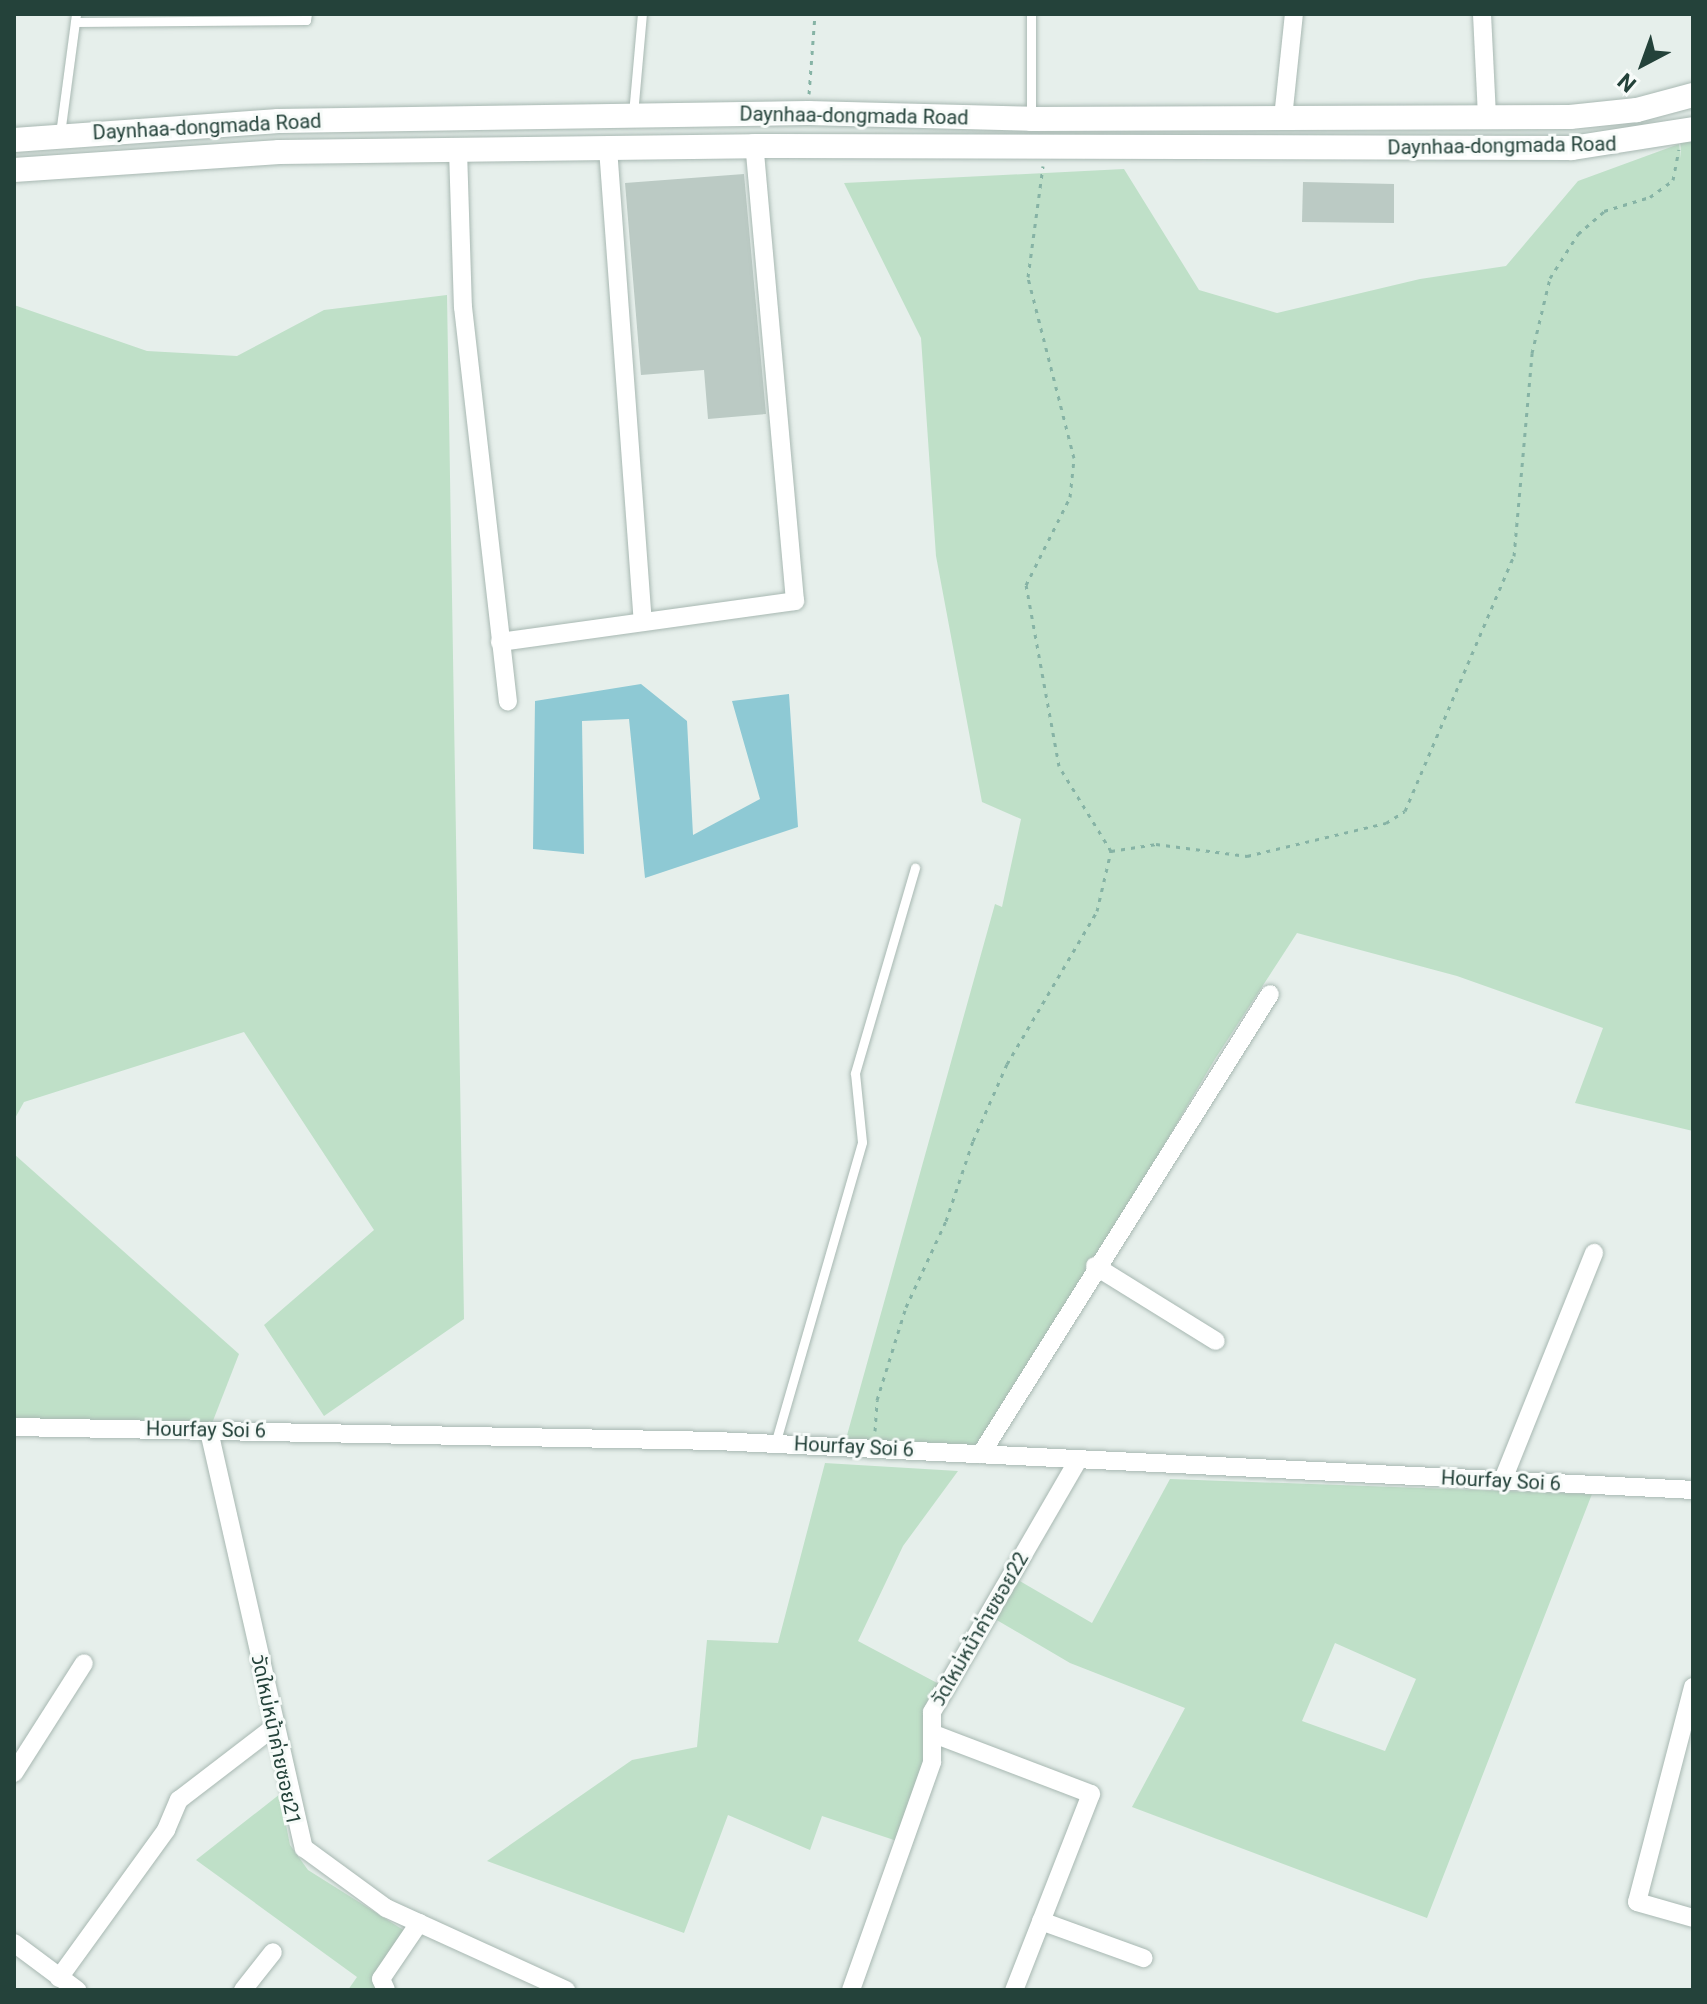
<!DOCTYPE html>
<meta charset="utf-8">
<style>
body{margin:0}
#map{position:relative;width:1707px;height:2004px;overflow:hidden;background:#e6efeb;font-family:Roboto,"Noto Sans Thai",sans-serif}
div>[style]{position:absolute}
.green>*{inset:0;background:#bfe0c8}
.water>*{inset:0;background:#8ec9d4}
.building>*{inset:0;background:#bbcac4}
.path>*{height:3px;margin-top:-1.5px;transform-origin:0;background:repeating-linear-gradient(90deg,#86b3a5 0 4px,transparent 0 10px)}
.roads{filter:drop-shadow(0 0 2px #a8b8b2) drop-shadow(0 0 2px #a8b8b2)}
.lane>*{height:9px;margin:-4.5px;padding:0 4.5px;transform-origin:4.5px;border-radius:4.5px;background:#fff}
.street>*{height:18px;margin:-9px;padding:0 9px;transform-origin:9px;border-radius:9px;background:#fff}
.secondary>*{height:24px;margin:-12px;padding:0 12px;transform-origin:12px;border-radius:12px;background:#fff}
span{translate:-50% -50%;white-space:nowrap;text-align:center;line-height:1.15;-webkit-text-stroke:6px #f7fbf9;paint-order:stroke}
.street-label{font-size:20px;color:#24423a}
.frame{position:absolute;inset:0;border:16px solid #24423a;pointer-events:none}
.north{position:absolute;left:1603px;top:24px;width:80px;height:80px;-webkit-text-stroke:6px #f7fbf9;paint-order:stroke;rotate:221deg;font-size:22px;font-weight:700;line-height:32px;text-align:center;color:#24423a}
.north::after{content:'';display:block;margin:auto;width:28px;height:36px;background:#24423a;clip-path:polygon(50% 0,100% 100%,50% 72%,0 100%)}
</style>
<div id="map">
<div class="green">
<i style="clip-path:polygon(1693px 131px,1693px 1131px,1575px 1103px,1603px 1028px,1457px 976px,1297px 933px,1215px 1059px,981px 1454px,844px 1446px,995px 904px,1002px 907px,1021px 819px,982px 802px,936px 556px,921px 338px,844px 183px,1124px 169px,1199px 290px,1277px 313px,1420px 279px,1506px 266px,1578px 181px,1679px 144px,1681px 158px,1680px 132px)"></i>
<i style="clip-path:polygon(447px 295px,464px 1319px,324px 1416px,264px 1325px,374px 1230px,244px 1032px,24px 1102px,14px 1120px,14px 305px,147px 351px,237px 356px,324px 310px)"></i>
<i style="clip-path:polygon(14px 1154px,239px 1354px,209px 1431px,14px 1427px)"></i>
<i style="clip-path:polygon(825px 1463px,958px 1471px,903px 1546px,858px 1641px,939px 1684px,926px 1764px,897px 1841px,822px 1816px,810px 1850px,728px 1815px,684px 1933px,487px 1861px,632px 1760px,697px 1747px,707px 1640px,778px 1643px)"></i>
<i style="clip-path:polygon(evenodd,1170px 1479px,1592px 1494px,1427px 1918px,1132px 1807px,1185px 1708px,1070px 1663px,995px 1619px,1018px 1580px,1092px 1623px,1170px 1479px,1335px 1643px,1416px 1679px,1385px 1751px,1302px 1721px,1335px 1643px)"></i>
<i style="clip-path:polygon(280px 1794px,290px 1845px,308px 1870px,405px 1931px,375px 1978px,375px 1990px,348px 1990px,357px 1977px,196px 1860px)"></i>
</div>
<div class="water">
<i style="clip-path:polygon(641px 684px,687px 721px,693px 835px,760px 799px,732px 701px,789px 694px,798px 827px,645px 878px,629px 719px,582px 721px,584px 854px,533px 849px,535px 701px)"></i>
</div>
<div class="building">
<i style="clip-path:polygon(744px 174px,766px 414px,708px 419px,704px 370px,641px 375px,625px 183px)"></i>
<i style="clip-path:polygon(1303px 182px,1394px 184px,1394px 223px,1302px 222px)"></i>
</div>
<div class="path">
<i style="left:809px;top:94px;width:80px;rotate:-85.7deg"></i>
<i style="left:1111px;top:851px;width:46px;rotate:-8.8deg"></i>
<i style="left:1156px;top:844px;width:92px;rotate:7.5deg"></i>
<i style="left:1247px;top:856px;width:143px;rotate:-13.4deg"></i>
<i style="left:1386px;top:823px;width:22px;rotate:-32deg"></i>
<i style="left:1405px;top:811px;width:277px;rotate:-66.9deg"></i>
<i style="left:1514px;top:556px;width:204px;rotate:-84.9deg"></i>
<i style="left:1532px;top:353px;width:77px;rotate:-76.5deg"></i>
<i style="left:1550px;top:278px;width:52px;rotate:-57.5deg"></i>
<i style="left:1578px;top:234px;width:35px;rotate:-41deg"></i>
<i style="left:1604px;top:211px;width:48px;rotate:-16.9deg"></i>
<i style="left:1650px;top:197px;width:29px;rotate:-36deg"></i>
<i style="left:1673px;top:180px;width:31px;rotate:-79deg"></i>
<i style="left:875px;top:1431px;width:31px;rotate:-86deg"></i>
<i style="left:877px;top:1400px;width:97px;rotate:-72.7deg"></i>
<i style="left:906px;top:1307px;width:95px;rotate:-65.1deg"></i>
<i style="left:946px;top:1221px;width:84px;rotate:-71.4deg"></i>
<i style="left:973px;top:1141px;width:84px;rotate:-66.2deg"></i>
<i style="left:1007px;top:1064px;width:178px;rotate:-59.5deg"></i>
<i style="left:1097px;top:911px;width:62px;rotate:-76.9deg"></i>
<i style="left:1111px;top:851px;width:100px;rotate:-121.5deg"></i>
<i style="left:1059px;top:766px;width:184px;rotate:-100.3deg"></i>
<i style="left:1026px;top:585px;width:98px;rotate:-63.4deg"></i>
<i style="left:1070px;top:497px;width:39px;rotate:-84deg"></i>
<i style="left:1074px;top:458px;width:187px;rotate:-104.3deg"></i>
<i style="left:1028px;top:277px;width:112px;rotate:-82.3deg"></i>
</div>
<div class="roads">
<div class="lane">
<i style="left:75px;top:22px;width:231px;rotate:-0.5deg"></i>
<i style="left:306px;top:20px;width:6px;rotate:-81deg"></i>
<i style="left:633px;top:114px;width:100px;rotate:-84.9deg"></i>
<i style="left:1031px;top:119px;width:105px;rotate:-90deg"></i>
<i style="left:60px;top:134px;width:121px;rotate:-82.4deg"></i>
<i style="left:775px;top:1444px;width:314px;rotate:-73.9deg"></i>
<i style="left:862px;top:1142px;width:69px;rotate:-95.8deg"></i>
<i style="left:855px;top:1073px;width:214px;rotate:-73.7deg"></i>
</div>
<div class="street">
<i style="left:1482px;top:14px;width:103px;rotate:87.2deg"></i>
<i style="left:1283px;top:118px;width:105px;rotate:-84deg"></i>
<i style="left:608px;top:148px;width:475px;rotate:85.8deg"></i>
<i style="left:458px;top:150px;width:157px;rotate:88.2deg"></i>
<i style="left:463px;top:307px;width:397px;rotate:83.5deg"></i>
<i style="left:500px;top:642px;width:298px;rotate:-7.9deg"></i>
<i style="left:795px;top:601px;width:457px;rotate:-95.1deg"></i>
<i style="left:1095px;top:1266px;width:142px;rotate:31.8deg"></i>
<i style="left:14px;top:1427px;width:703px;rotate:1.14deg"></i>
<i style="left:717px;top:1441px;width:977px;rotate:2.87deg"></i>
<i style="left:209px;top:1431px;width:428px;rotate:77.2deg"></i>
<i style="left:304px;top:1848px;width:102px;rotate:36.2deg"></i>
<i style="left:386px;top:1908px;width:198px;rotate:24.5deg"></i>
<i style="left:981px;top:1454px;width:543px;rotate:-57.86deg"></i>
<i style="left:1502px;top:1482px;width:247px;rotate:-68.1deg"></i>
<i style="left:1693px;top:1687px;width:222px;rotate:104.6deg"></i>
<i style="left:1637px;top:1902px;width:58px;rotate:15.9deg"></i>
<i style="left:934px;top:1734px;width:168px;rotate:20.9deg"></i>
<i style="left:1091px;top:1794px;width:211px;rotate:111.4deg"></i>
<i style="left:14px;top:1773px;width:130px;rotate:-57.5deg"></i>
<i style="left:1041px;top:1921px;width:109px;rotate:19.9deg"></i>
<i style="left:14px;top:1943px;width:79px;rotate:36.7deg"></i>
<i style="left:59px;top:1978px;width:183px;rotate:-54.1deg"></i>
<i style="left:166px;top:1830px;width:33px;rotate:-67deg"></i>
<i style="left:179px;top:1800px;width:120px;rotate:-37.5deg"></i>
<i style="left:243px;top:1990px;width:48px;rotate:-51.7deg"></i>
<i style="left:386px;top:1990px;width:12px;rotate:-114deg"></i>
<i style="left:381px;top:1979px;width:68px;rotate:-55.8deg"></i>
<i style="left:851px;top:1990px;width:242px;rotate:-70.4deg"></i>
<i style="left:932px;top:1762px;width:50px;rotate:-90deg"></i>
<i style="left:932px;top:1712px;width:291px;rotate:-59.9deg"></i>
</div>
<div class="secondary">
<i style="left:14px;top:140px;width:265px;rotate:-4.1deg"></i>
<i style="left:278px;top:121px;width:530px;rotate:-0.86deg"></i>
<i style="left:808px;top:113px;width:223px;rotate:1.5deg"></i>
<i style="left:1031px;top:119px;width:539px;rotate:-0.21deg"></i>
<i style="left:1570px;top:117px;width:67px;rotate:-6deg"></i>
<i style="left:1637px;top:110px;width:58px;rotate:-15deg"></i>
<i style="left:14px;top:170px;width:266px;rotate:-3.9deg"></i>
<i style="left:279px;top:152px;width:475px;rotate:-0.7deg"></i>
<i style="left:754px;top:146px;width:818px;rotate:0.14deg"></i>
<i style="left:1572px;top:148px;width:122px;rotate:-8.9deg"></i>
</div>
</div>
<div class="street-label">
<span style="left:854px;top:116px;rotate:1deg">Daynhaa-dongmada Road</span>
<span style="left:207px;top:127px;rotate:-3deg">Daynhaa-dongmada Road</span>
<span style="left:1502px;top:146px;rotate:-1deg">Daynhaa-dongmada Road</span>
<span style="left:206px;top:1430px;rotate:1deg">Hourfay Soi 6</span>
<span style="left:854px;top:1447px;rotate:3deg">Hourfay Soi 6</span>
<span style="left:1501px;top:1481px;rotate:3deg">Hourfay Soi 6</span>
<span style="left:980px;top:1629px;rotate:-60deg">วัดใหม่หน้าค่ายซอย22</span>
<span style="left:276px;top:1740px;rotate:78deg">วัดใหม่หน้าค่ายซอย21</span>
</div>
<div class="frame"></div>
<div class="north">N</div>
</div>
